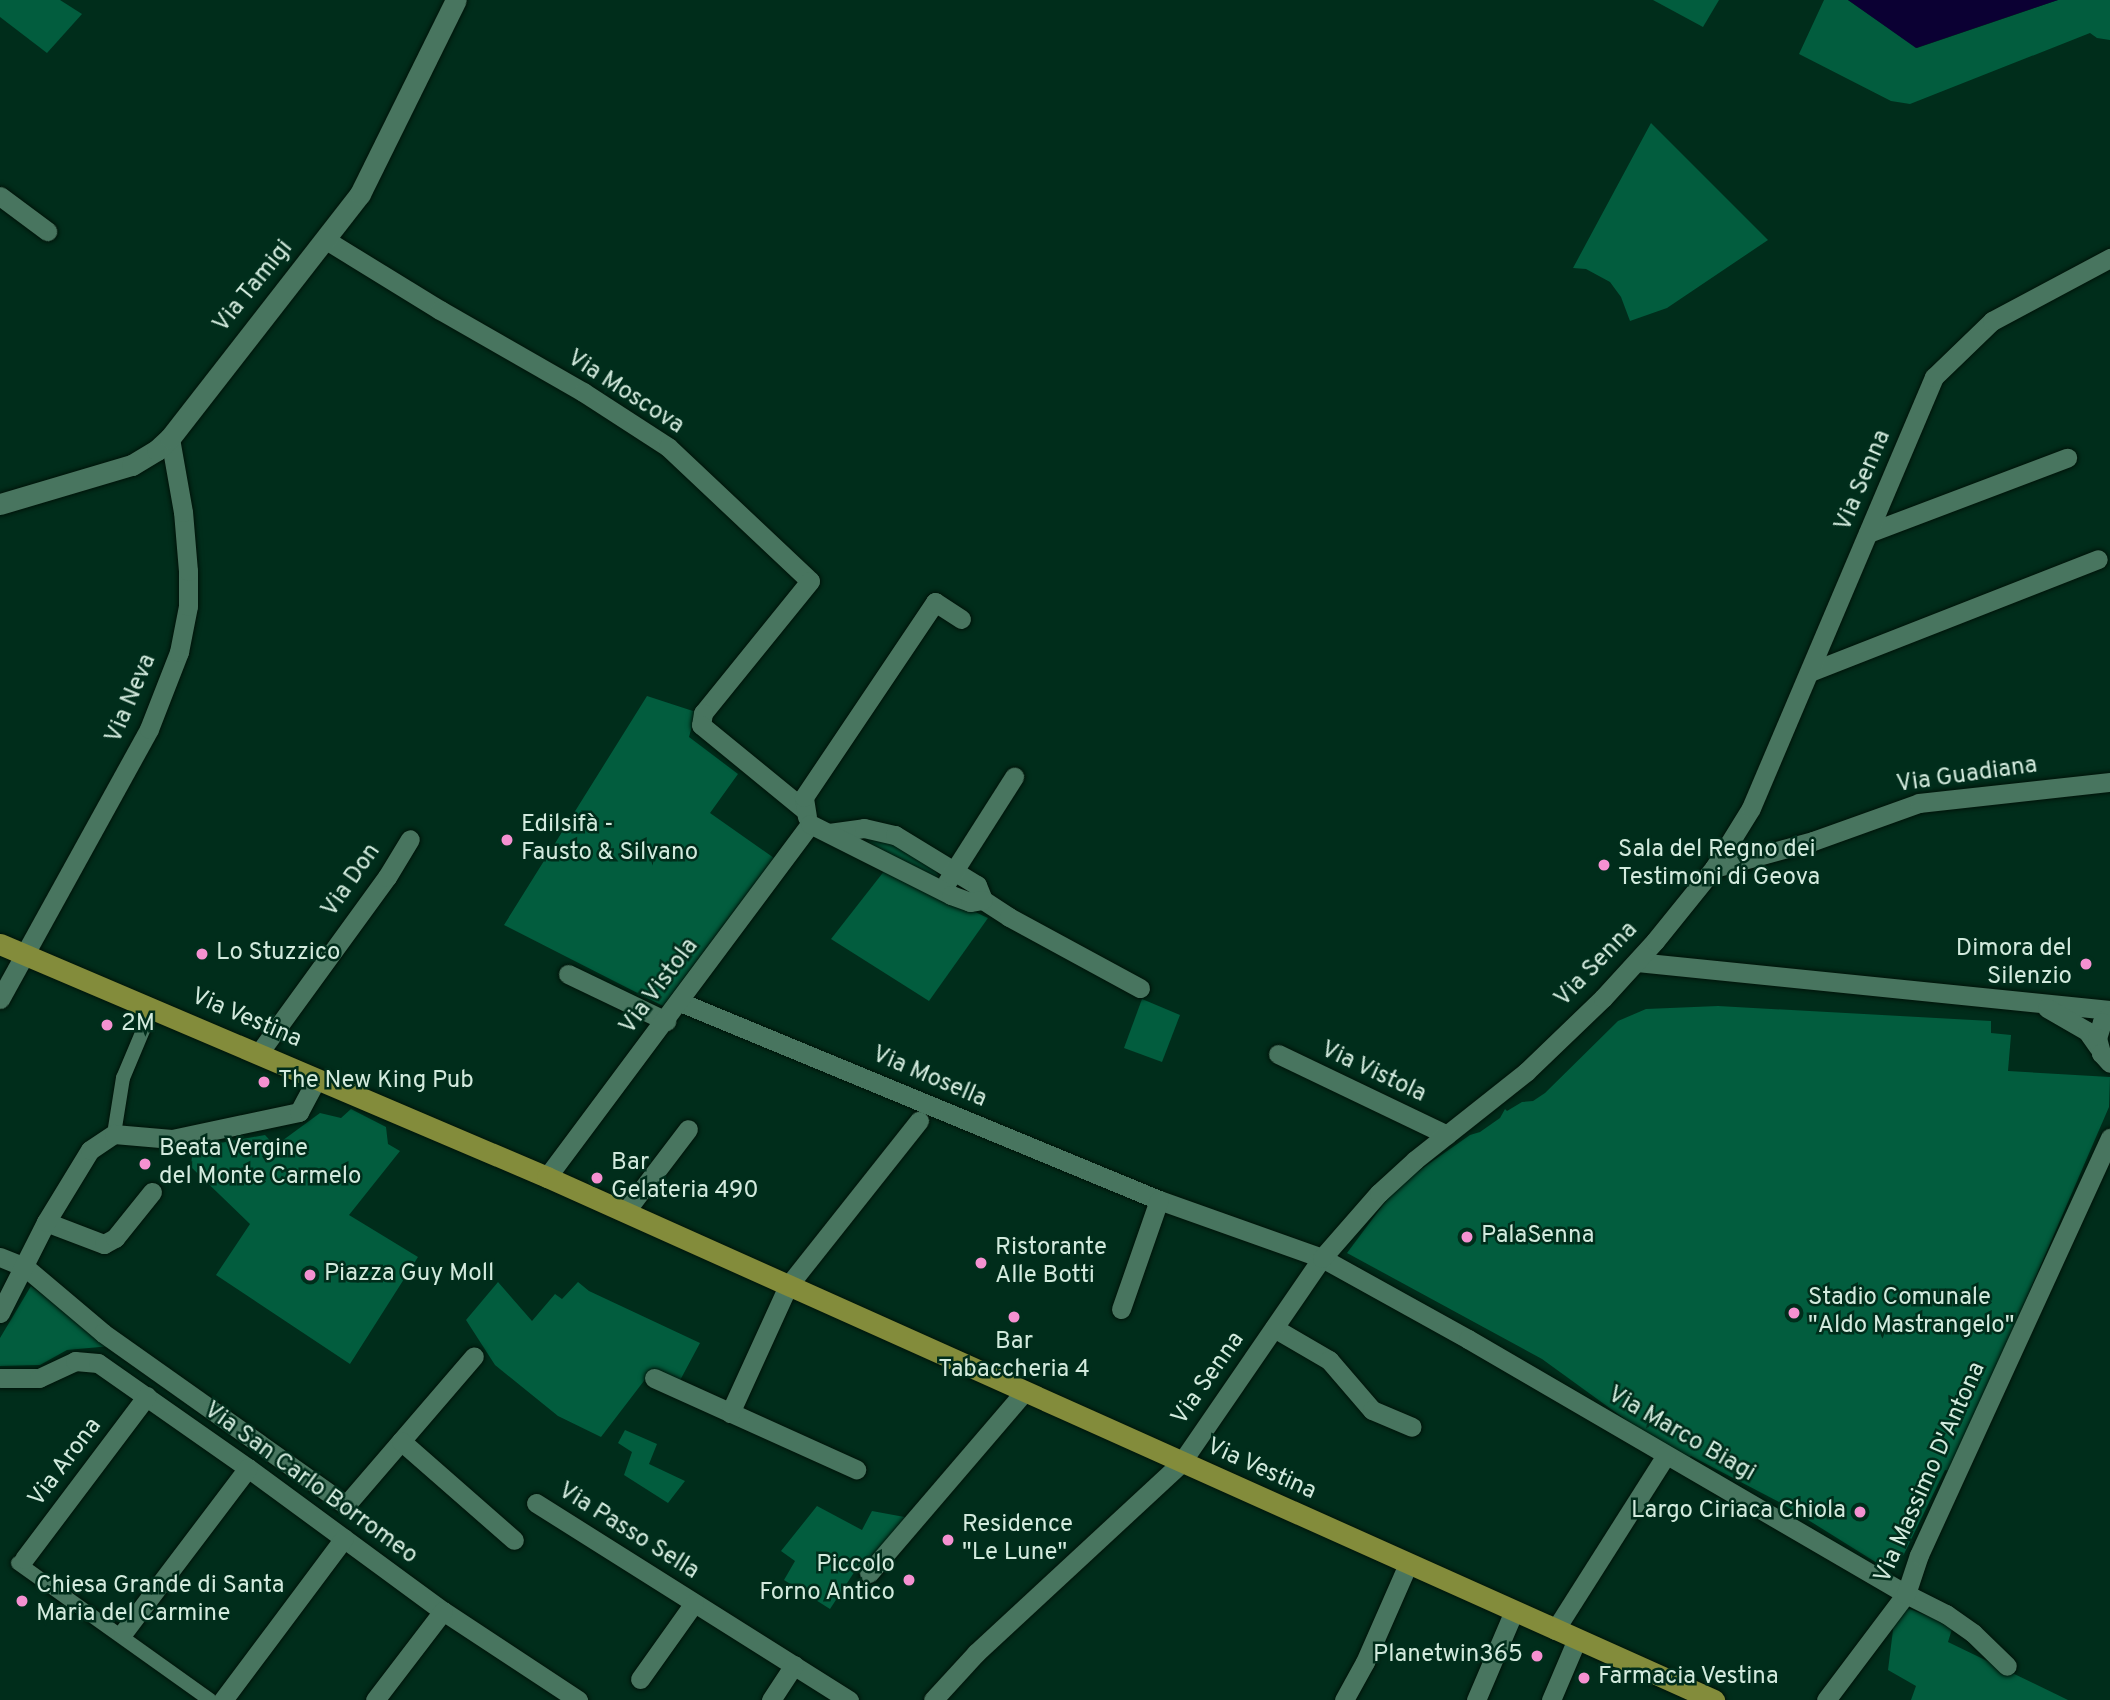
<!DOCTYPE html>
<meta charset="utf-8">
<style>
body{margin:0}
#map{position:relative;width:2110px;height:1700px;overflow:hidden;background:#002d1b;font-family:Overpass,sans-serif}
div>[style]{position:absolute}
.green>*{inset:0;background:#025d3e}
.water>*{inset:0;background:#0b0033}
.roads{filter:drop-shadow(0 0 2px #001309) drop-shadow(0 0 2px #001309)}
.pedestrian>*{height:14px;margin:-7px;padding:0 7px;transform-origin:7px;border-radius:7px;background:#48755f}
.minor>*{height:19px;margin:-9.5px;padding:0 9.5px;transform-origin:9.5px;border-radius:9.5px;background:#48755f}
.tertiary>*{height:21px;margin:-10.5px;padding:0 10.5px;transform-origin:10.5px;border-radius:10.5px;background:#48755f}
.primary>*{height:21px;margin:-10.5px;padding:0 10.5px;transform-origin:10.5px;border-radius:10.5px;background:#838c3b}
.dots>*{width:19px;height:19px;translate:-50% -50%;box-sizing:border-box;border:4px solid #002d1b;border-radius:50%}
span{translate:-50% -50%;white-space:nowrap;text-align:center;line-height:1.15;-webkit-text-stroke:5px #002d1b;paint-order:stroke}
.street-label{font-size:24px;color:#d2eadd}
.poi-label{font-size:24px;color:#d2eadd}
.left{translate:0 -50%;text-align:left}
.right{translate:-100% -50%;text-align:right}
</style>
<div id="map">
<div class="green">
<i style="clip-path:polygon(0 0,60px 0,82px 14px,47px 53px,0 17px)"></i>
<i style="clip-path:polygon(1653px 0,1719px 0,1703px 27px)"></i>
<i style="clip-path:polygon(1824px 0,1848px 0,1917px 48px,2058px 0,2110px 0,2110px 40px,2097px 38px,2090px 33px,1910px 104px,1891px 101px,1799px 54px)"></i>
<i style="clip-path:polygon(1651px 123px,1768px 240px,1667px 308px,1630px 321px,1621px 297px,1610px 282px,1586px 269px,1573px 268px)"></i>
<i style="clip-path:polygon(647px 696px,696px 712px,689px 737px,738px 774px,710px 813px,774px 858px,663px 1006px,504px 925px)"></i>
<i style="clip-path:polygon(870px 832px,924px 860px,941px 877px,936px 881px,853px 834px)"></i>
<i style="clip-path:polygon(885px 870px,988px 918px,929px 1001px,831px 939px)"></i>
<i style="clip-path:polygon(1142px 999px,1180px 1015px,1162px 1062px,1124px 1048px)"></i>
<i style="clip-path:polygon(1718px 1006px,1991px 1021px,1991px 1033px,2011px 1035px,2008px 1071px,2110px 1077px,2109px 1107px,1952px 1471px,1945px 1470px,1904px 1554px,1891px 1565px,1877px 1563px,1781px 1503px,1691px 1456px,1684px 1462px,1542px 1359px,1347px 1253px,1397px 1186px,1470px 1135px,1480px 1132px,1500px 1118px,1505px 1109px,1507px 1111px,1522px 1102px,1533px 1101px,1545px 1093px,1618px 1021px,1646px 1009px)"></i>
<i style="clip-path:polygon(351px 1109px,386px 1127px,388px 1144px,400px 1151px,349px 1215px,418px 1257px,350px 1364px,216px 1275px,250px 1224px,191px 1167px,192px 1155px,197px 1147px,265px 1135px,275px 1146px,320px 1113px,341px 1118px)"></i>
<i style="clip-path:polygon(498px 1282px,532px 1321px,555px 1294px,562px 1299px,578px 1282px,589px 1291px,700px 1343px,677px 1386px,650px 1373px,601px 1437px,558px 1416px,495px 1365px,466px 1320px)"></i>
<i style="clip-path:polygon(31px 1286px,111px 1346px,67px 1350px,40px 1365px,0 1366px,0 1338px)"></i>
<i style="clip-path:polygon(625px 1430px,657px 1444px,649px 1464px,685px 1481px,668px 1503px,624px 1475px,632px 1452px,618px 1443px)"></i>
<i style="clip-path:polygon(817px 1506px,862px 1530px,872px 1511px,910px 1518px,862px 1575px,855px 1571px,830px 1609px,784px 1580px,795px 1561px,781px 1551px)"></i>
<i style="clip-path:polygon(1905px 1607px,1953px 1626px,1948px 1642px,2068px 1700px,1911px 1700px,1916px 1686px,1888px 1670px,1894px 1622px)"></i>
</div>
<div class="water">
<i style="clip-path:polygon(1848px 0,2058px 0,1916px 48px)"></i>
</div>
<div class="roads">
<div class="pedestrian">
<i style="left:114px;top:1134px;width:57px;rotate:-80.9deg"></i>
<i style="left:123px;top:1078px;width:75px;rotate:-67.2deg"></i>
<i style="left:18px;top:1563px;width:236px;rotate:35.5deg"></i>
</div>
<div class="minor">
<i style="left:0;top:196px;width:59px;rotate:36.7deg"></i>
<i style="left:326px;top:240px;width:134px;rotate:31.6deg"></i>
<i style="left:440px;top:310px;width:165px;rotate:29.8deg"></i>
<i style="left:583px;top:392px;width:101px;rotate:32.9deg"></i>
<i style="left:668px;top:447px;width:195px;rotate:43.3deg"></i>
<i style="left:810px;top:581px;width:170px;rotate:129deg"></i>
<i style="left:703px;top:713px;width:12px;rotate:99deg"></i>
<i style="left:701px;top:725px;width:134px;rotate:39.3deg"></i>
<i style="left:1868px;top:533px;width:213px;rotate:-20.7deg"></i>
<i style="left:1810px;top:672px;width:309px;rotate:-21.4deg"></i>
<i style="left:807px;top:817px;width:20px;rotate:-99deg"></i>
<i style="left:804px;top:797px;width:235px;rotate:-56.1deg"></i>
<i style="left:935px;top:602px;width:31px;rotate:33deg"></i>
<i style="left:829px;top:833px;width:35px;rotate:-8deg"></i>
<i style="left:864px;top:828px;width:32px;rotate:13deg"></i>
<i style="left:895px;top:835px;width:96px;rotate:31.4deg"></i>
<i style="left:977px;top:885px;width:16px;rotate:68deg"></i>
<i style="left:983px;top:900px;width:31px;rotate:33deg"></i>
<i style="left:1009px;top:917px;width:149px;rotate:28.5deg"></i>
<i style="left:1714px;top:868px;width:103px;rotate:-15.3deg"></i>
<i style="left:1813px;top:841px;width:113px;rotate:-19.7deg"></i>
<i style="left:1919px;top:803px;width:192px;rotate:-6.3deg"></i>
<i style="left:947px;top:882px;width:125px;rotate:-57.5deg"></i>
<i style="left:1637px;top:962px;width:475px;rotate:5.8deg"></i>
<i style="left:568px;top:974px;width:109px;rotate:25.6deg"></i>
<i style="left:0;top:999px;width:308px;rotate:-61.1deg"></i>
<i style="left:149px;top:729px;width:83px;rotate:-68.7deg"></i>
<i style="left:179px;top:652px;width:47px;rotate:-78.9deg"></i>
<i style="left:188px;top:606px;width:35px;rotate:-90deg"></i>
<i style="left:188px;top:571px;width:59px;rotate:-94.8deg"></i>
<i style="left:183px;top:512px;width:75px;rotate:-100deg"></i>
<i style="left:680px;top:1002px;width:518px;rotate:22.46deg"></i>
<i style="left:1159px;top:1200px;width:173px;rotate:19.6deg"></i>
<i style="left:1322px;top:1258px;width:167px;rotate:29deg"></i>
<i style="left:1468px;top:1339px;width:507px;rotate:30.21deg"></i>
<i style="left:1906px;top:1594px;width:45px;rotate:26.6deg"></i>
<i style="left:1946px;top:1614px;width:33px;rotate:35deg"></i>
<i style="left:1973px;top:1633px;width:47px;rotate:44.1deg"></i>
<i style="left:2047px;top:1008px;width:46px;rotate:29.9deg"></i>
<i style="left:2087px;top:1031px;width:19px;rotate:55deg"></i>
<i style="left:2110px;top:1015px;width:11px;rotate:139deg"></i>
<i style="left:2102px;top:1022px;width:17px;rotate:107deg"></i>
<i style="left:2097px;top:1038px;width:16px;rotate:75deg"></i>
<i style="left:2101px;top:1053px;width:13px;rotate:48deg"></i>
<i style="left:259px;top:1053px;width:218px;rotate:-54deg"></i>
<i style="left:387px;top:877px;width:44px;rotate:-58.8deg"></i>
<i style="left:1278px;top:1054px;width:187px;rotate:25.6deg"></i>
<i style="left:547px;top:1177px;width:440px;rotate:-53.3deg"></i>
<i style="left:810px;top:824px;width:158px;rotate:26.7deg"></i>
<i style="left:951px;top:895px;width:20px;rotate:20deg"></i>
<i style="left:970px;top:902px;width:13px;rotate:-9deg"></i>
<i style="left:625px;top:1212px;width:104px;rotate:-52.8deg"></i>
<i style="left:46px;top:1222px;width:62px;rotate:20.8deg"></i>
<i style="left:104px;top:1244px;width:13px;rotate:-29deg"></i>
<i style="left:115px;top:1238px;width:59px;rotate:-51.2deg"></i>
<i style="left:0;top:1257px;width:27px;rotate:22deg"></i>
<i style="left:25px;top:1267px;width:102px;rotate:40.2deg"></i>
<i style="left:103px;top:1333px;width:298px;rotate:35.3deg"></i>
<i style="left:346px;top:1505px;width:196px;rotate:-49.3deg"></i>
<i style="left:1121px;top:1309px;width:115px;rotate:-70.8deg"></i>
<i style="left:0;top:1313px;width:102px;rotate:-63.2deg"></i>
<i style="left:46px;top:1222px;width:84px;rotate:-58.6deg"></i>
<i style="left:90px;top:1150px;width:29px;rotate:-34deg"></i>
<i style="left:114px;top:1134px;width:58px;rotate:4.9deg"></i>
<i style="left:172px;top:1139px;width:130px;rotate:-12deg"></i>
<i style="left:299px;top:1112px;width:38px;rotate:-62deg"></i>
<i style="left:1274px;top:1328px;width:64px;rotate:30.2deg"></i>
<i style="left:1329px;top:1360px;width:66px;rotate:49.3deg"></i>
<i style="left:1372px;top:1410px;width:43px;rotate:23deg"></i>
<i style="left:0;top:1378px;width:39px"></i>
<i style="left:39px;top:1378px;width:40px;rotate:-25deg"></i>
<i style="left:75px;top:1361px;width:23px;rotate:5deg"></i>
<i style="left:98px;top:1363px;width:183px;rotate:35deg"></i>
<i style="left:248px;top:1468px;width:242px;rotate:36.3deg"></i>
<i style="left:443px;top:1611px;width:162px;rotate:33.4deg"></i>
<i style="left:654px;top:1378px;width:222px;rotate:24.3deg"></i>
<i style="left:730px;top:1413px;width:140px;rotate:-65.5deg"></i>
<i style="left:788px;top:1286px;width:211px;rotate:-51.6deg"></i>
<i style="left:401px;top:1441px;width:150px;rotate:41.2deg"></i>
<i style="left:536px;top:1503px;width:370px;rotate:32.2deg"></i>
<i style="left:24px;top:1559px;width:204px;rotate:-53deg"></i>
<i style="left:869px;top:1573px;width:238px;rotate:-49.4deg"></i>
<i style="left:1555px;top:1630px;width:207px;rotate:-57.6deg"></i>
<i style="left:123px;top:1633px;width:207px;rotate:-52.9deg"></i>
<i style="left:640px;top:1679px;width:93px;rotate:-54.6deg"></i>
<i style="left:223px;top:1700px;width:202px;rotate:-53.2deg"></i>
<i style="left:375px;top:1700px;width:112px;rotate:-52.6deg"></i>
<i style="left:771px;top:1700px;width:42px;rotate:-56.7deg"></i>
<i style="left:933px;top:1700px;width:64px;rotate:-47.5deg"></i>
<i style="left:976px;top:1653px;width:280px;rotate:-42.8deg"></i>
<i style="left:1181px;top:1463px;width:249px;rotate:-55.5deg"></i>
<i style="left:1322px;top:1258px;width:86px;rotate:-48.8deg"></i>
<i style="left:1379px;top:1193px;width:49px;rotate:-42.5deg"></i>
<i style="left:1415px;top:1160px;width:142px;rotate:-38.4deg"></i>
<i style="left:1526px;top:1072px;width:107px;rotate:-43.9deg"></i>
<i style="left:1603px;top:998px;width:77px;rotate:-47.6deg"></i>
<i style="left:1655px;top:941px;width:94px;rotate:-51.1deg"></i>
<i style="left:1714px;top:868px;width:70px;rotate:-58.3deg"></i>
<i style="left:1751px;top:808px;width:468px;rotate:-67deg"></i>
<i style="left:1934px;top:377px;width:81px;rotate:-44deg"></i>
<i style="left:1992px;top:321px;width:134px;rotate:-28.1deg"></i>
<i style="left:1344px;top:1700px;width:43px;rotate:-61.1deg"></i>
<i style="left:1365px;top:1662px;width:107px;rotate:-66.3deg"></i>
<i style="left:1476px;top:1700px;width:97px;rotate:-66.9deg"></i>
<i style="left:1551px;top:1700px;width:66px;rotate:-66.9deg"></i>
<i style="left:1826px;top:1700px;width:133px;rotate:-53deg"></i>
<i style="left:1906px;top:1594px;width:41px;rotate:-71.6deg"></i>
<i style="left:1919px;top:1555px;width:459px;rotate:-65.4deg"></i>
</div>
<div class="tertiary">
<i style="left:0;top:504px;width:138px;rotate:-16.5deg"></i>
<i style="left:132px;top:465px;width:29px;rotate:-31deg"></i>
<i style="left:157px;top:450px;width:18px;rotate:-43deg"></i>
<i style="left:170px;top:438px;width:309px;rotate:-52.1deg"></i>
<i style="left:360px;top:194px;width:216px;rotate:-63.7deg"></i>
</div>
<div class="primary">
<i style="left:0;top:944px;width:595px;rotate:23.07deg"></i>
<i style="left:547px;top:1177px;width:1279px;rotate:24.14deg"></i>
</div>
</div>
<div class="dots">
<i style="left:507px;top:840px;background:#f591d1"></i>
<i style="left:1604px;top:865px;background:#f591d1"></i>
<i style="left:202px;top:954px;background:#f591d1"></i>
<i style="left:2086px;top:964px;background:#f591d1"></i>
<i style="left:107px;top:1025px;background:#f591d1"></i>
<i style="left:264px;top:1082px;background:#f591d1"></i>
<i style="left:145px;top:1164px;background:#f591d1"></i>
<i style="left:597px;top:1178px;background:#f591d1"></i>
<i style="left:1467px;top:1237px;background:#f591d1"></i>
<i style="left:981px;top:1263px;background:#f591d1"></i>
<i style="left:310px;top:1275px;background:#f591d1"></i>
<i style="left:1794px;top:1313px;background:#f591d1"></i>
<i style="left:1014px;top:1317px;background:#f591d1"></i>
<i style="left:1860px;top:1512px;background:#f591d1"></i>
<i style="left:948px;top:1540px;background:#f591d1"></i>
<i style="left:909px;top:1580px;background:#f591d1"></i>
<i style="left:22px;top:1601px;background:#f591d1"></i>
<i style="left:1537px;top:1656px;background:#f591d1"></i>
<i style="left:1584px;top:1678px;background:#f591d1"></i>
</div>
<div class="street-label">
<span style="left:254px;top:287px;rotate:-51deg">Via Tamigi</span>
<span style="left:625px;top:393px;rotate:33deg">Via Moscova</span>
<span style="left:1864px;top:481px;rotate:-67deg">Via Senna</span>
<span style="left:132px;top:699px;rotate:-67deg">Via Neva</span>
<span style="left:1967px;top:776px;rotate:-8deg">Via Guadiana</span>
<span style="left:352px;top:881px;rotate:-55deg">Via Don</span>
<span style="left:1597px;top:965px;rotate:-46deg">Via Senna</span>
<span style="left:660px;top:987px;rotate:-53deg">Via Vistola</span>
<span style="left:246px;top:1019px;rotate:23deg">Via Vestina</span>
<span style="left:1373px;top:1073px;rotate:25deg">Via Vistola</span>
<span style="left:929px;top:1078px;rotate:23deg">Via Mosella</span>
<span style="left:1209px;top:1379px;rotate:-55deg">Via Senna</span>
<span style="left:1681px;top:1435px;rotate:30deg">Via Marco Biagi</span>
<span style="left:66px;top:1463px;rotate:-53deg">Via Arona</span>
<span style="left:1261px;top:1470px;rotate:24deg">Via Vestina</span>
<span style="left:1931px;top:1473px;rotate:-66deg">Via Massimo D'Antona</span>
<span style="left:310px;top:1484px;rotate:36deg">Via San Carlo Borromeo</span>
<span style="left:628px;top:1532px;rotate:32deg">Via Passo Sella</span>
</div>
<div class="poi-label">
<span class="left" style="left:521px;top:840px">Edilsifà -<br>Fausto &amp; Silvano</span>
<span class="left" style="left:1618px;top:865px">Sala del Regno dei<br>Testimoni di Geova</span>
<span class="right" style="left:2072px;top:964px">Dimora del<br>Silenzio</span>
<span class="left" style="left:216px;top:954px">Lo Stuzzico</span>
<span class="left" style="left:121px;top:1025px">2M</span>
<span class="left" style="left:278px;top:1082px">The New King Pub</span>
<span class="left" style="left:159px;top:1164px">Beata Vergine<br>del Monte Carmelo</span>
<span class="left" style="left:611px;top:1178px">Bar<br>Gelateria 490</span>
<span class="left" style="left:1481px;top:1237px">PalaSenna</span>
<span class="left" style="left:995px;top:1263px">Ristorante<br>Alle Botti</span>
<span class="left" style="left:324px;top:1275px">Piazza Guy Moll</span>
<span class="left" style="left:1808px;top:1313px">Stadio Comunale<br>"Aldo Mastrangelo"</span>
<span style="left:1014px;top:1357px">Bar<br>Tabaccheria 4</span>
<span class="right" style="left:1846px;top:1512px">Largo Ciriaca Chiola</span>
<span class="left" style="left:962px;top:1540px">Residence<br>"Le Lune"</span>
<span class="right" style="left:895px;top:1580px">Piccolo<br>Forno Antico</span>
<span class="left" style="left:36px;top:1601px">Chiesa Grande di Santa<br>Maria del Carmine</span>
<span class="right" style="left:1523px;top:1656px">Planetwin365</span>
<span class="left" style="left:1598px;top:1678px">Farmacia Vestina</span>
</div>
</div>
